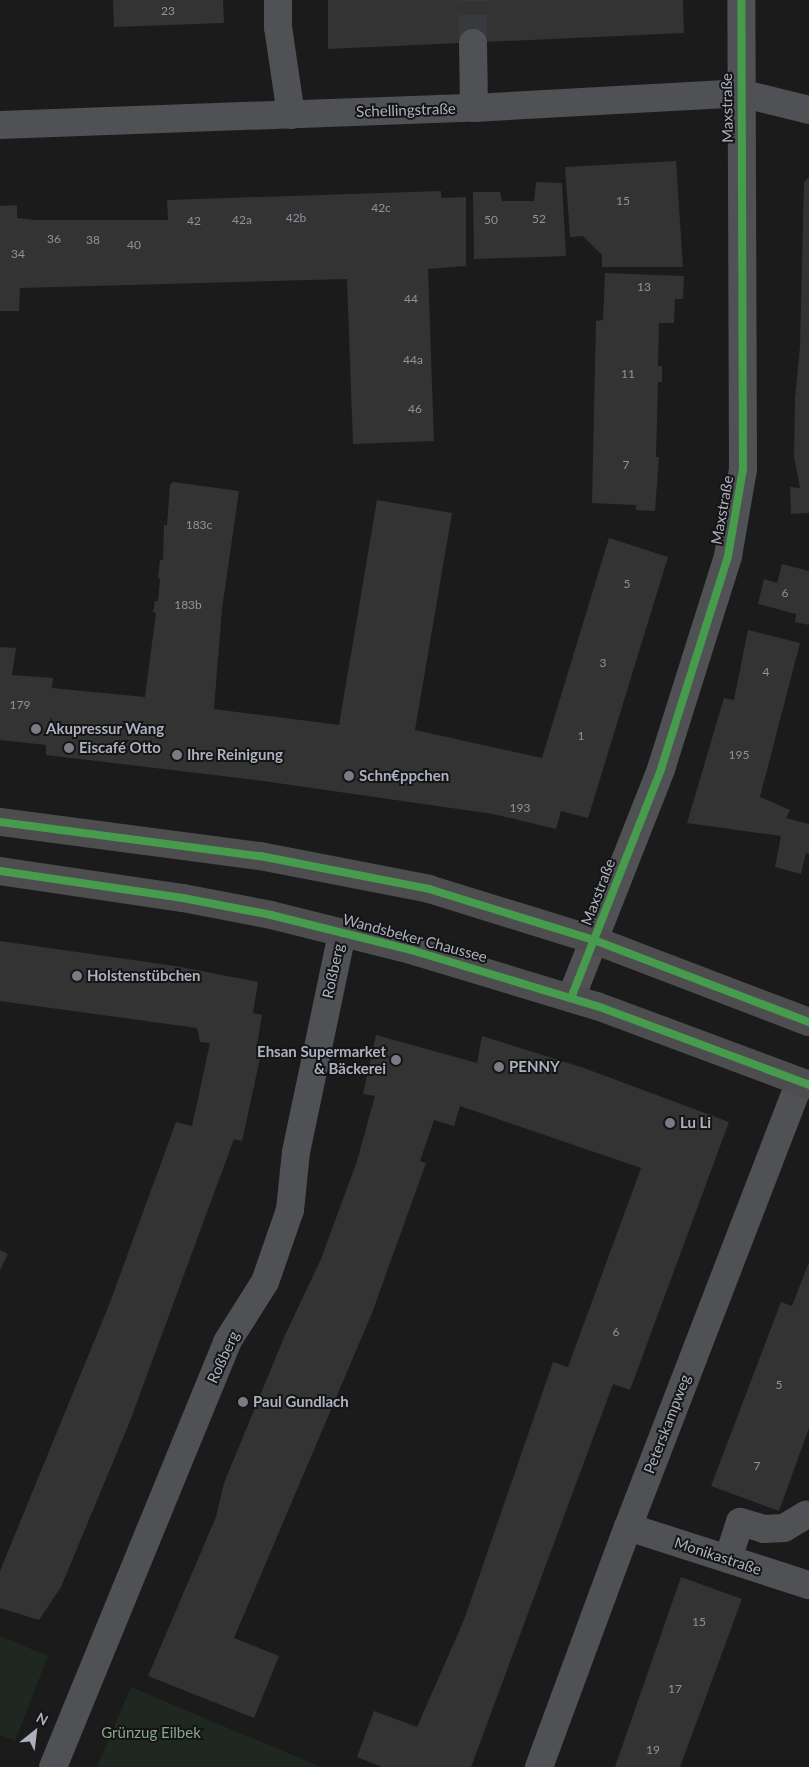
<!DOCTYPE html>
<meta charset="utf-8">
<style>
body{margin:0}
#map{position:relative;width:809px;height:1767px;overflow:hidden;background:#1b1b1c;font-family:Lato,sans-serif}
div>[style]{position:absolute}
.green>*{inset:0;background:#1e2720}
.building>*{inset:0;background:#333334}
.minor-tunnel>*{height:28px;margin-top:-14px;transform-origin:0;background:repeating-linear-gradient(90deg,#38393c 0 28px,transparent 0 42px)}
.minor>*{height:28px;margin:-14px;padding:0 14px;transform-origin:14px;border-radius:14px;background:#4f5155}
.major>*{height:28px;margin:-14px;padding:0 14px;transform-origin:14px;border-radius:14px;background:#4d4d50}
.cycleway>*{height:8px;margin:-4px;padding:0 4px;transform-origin:4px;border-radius:4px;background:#469c4c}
.dots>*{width:14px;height:14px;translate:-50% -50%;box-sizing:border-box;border:2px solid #151518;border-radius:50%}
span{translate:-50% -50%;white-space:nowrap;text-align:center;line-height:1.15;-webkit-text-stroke:4px #151518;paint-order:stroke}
.number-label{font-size:12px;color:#8e929b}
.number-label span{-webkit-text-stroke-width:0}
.street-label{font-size:15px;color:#acb1bd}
.poi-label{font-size:15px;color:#acb1bd;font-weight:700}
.left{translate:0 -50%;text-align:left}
.right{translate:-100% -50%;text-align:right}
.park-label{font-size:15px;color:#82a983}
.north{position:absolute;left:10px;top:1707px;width:50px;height:50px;-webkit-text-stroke:4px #151518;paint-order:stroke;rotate:29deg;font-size:14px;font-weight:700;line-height:20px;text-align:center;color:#acb1bd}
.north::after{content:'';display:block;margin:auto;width:18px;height:22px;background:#acb1bd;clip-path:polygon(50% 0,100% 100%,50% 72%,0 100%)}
</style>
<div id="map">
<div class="green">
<i style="clip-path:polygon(0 1636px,48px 1656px,15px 1741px,0 1735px)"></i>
<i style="clip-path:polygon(131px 1687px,321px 1767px,97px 1767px)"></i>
</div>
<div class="building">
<i style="clip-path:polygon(113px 0,223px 0,224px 23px,114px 27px)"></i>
<i style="clip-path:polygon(328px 0,683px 0,684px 33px,328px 49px)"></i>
<i style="clip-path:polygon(676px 161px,683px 267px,602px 267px,602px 255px,583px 236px,570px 237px,565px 167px)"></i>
<i style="clip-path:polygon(809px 177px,809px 513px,791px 514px,790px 487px,800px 488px,794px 457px,795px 399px,800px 346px,804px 182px)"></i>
<i style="clip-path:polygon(536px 182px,562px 183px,566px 256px,474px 259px,473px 192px,500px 192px,502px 201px,534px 201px)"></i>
<i style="clip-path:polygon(441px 191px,441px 198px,466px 197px,466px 266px,428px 269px,434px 441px,353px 444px,347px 279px,20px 288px,19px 311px,0 311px,0 206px,17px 205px,17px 218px,36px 220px,168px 220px,167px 200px)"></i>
<i style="clip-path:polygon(605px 273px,684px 276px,683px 299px,675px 299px,674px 323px,659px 323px,658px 366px,662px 366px,662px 382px,658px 382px,656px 457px,659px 457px,655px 511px,636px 510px,636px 505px,592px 503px,596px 321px,603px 320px)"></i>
<i style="clip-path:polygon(173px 482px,239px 491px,222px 609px,214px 709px,339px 725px,377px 500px,452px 513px,415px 730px,542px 758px,609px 538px,668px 557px,588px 818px,561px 811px,556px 829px,493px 814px,256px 780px,46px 755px,46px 745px,0 740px,0 647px,16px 648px,12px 675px,53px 678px,52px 688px,145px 697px,156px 613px,153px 612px,155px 601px,158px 601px,160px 579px,158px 578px,160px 560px,163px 560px,164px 525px,167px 525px,170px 485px)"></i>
<i style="clip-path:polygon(782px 564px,809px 571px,809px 625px,795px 622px,796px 614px,758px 604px,764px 579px,777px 583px)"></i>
<i style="clip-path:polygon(748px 630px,800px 643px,760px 797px,790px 810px,786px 818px,809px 824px,809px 854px,806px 853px,801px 874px,775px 867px,781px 836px,687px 823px,724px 698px,734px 700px)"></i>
<i style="clip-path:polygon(0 941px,175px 966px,258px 982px,253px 1013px,262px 1015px,256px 1051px,261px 1054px,242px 1141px,234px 1139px,130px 1421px,61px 1587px,39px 1620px,0 1608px,0 1571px,109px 1305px,176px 1122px,192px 1126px,210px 1043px,200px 1042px,197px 1028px,0 1001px)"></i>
<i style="clip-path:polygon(376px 1035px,477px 1063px,482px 1036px,584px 1068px,729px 1122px,630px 1390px,613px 1384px,471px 1767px,382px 1767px,357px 1757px,374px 1711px,417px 1727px,464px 1620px,553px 1362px,568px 1367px,641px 1168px,460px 1106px,454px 1126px,434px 1120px,420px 1161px,426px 1163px,372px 1313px,234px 1638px,279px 1656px,254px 1718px,148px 1676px,216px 1517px,224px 1483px,285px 1335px,321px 1259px,357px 1161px,375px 1096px,363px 1094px)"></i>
<i style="clip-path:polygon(0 1250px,8px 1254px,0 1270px)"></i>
<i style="clip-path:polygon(809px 1262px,809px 1428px,779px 1511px,711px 1486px,781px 1302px,792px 1306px)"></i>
<i style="clip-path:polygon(681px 1577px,742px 1599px,680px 1767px,615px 1767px)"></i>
</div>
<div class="minor-tunnel">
<i style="left:473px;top:43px;width:43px;rotate:-90deg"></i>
</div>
<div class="minor">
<i style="left:278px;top:0;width:27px;rotate:90deg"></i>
<i style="left:278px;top:27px;width:89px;rotate:81.6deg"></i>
<i style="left:473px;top:43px;width:65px;rotate:89.1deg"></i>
<i style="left:0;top:125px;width:474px;rotate:-2.1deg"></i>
<i style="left:474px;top:108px;width:266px;rotate:-3.2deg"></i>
<i style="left:740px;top:93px;width:71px;rotate:13.8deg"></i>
<i style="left:571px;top:998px;width:246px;rotate:-68.5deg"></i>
<i style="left:661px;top:769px;width:223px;rotate:-72.5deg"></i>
<i style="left:728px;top:556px;width:88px;rotate:-80.2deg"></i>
<i style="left:743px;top:469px;width:469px;rotate:-90.2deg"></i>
<i style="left:628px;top:1527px;width:190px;rotate:17.8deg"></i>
<i style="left:728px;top:1559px;width:39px;rotate:-72deg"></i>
<i style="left:740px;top:1522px;width:25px;rotate:16deg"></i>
<i style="left:764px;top:1529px;width:20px;rotate:-3deg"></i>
<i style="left:784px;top:1528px;width:26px;rotate:-31deg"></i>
<i style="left:53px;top:1767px;width:459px;rotate:-67.7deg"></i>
<i style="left:227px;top:1342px;width:71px;rotate:-57.7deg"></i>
<i style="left:265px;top:1282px;width:76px;rotate:-70.9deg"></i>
<i style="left:290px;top:1210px;width:58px;rotate:-84.1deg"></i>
<i style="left:296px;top:1152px;width:224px;rotate:-78.1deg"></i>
<i style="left:539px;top:1767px;width:256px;rotate:-69.7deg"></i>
<i style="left:628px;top:1527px;width:477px;rotate:-68.9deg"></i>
</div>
<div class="major">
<i style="left:0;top:822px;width:262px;rotate:7.5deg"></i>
<i style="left:260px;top:856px;width:172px;rotate:11deg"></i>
<i style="left:429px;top:889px;width:173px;rotate:17.2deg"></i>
<i style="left:594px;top:940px;width:230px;rotate:20.9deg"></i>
<i style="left:0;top:871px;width:185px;rotate:8.4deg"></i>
<i style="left:183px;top:898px;width:90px;rotate:10.9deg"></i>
<i style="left:271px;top:915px;width:144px;rotate:14deg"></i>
<i style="left:411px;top:950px;width:194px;rotate:16.8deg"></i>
<i style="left:597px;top:1006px;width:226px;rotate:20.4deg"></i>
</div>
<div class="cycleway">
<i style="left:0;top:822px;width:262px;rotate:7.5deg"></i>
<i style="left:260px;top:856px;width:172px;rotate:11deg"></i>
<i style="left:429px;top:889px;width:173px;rotate:17.2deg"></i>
<i style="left:594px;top:940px;width:230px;rotate:20.9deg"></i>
<i style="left:0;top:871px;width:185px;rotate:8.4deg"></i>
<i style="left:183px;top:898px;width:90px;rotate:10.9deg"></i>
<i style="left:271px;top:915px;width:144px;rotate:14deg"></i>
<i style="left:411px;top:950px;width:194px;rotate:16.8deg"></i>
<i style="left:597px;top:1006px;width:226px;rotate:20.4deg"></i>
<i style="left:571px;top:998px;width:246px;rotate:-68.5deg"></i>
<i style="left:661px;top:769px;width:223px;rotate:-72.5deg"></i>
<i style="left:728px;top:556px;width:88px;rotate:-80.2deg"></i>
<i style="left:743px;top:469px;width:469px;rotate:-90.2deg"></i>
</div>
<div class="dots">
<i style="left:36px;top:729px;background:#797c85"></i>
<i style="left:69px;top:748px;background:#797c85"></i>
<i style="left:177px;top:755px;background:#797c85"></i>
<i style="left:349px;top:776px;background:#797c85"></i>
<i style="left:77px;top:976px;background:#797c85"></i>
<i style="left:396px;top:1060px;background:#797c85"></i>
<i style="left:499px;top:1067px;background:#797c85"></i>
<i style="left:670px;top:1123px;background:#797c85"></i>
<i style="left:243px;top:1402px;background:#797c85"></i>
</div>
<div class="number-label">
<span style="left:168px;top:11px">23</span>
<span style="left:623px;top:201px">15</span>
<span style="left:381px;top:208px">42c</span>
<span style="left:296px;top:218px">42b</span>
<span style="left:539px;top:219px">52</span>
<span style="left:242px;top:220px">42a</span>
<span style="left:491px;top:220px">50</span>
<span style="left:194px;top:221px">42</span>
<span style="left:54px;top:239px">36</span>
<span style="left:93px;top:240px">38</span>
<span style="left:134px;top:245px">40</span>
<span style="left:18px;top:254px">34</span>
<span style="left:644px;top:287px">13</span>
<span style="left:411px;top:299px">44</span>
<span style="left:413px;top:360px">44a</span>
<span style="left:628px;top:374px">11</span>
<span style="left:415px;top:409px">46</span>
<span style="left:626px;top:465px">7</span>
<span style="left:199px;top:525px">183c</span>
<span style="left:627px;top:584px">5</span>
<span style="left:785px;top:593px">6</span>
<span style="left:188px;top:605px">183b</span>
<span style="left:603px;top:663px">3</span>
<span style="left:766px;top:672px">4</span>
<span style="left:20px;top:705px">179</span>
<span style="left:581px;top:736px">1</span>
<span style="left:739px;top:755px">195</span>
<span style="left:520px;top:808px">193</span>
<span style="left:616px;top:1332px">6</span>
<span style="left:779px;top:1385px">5</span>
<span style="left:757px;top:1466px">7</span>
<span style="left:699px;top:1622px">15</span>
<span style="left:675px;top:1689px">17</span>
<span style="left:653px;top:1750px">19</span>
</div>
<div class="street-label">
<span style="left:727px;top:108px;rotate:-91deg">Maxstraße</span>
<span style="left:406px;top:110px;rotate:-2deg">Schellingstraße</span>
<span style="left:722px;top:510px;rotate:-80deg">Maxstraße</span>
<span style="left:598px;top:892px;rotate:-69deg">Maxstraße</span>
<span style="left:415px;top:938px;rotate:15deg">Wandsbeker Chaussee</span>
<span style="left:333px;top:971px;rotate:-78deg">Roßberg</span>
<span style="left:223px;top:1357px;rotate:-65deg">Roßberg</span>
<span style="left:667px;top:1424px;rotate:-69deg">Peterskampweg</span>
<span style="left:718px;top:1556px;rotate:18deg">Monikastraße</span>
</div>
<div class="poi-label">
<span class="left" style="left:46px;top:729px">Akupressur Wang</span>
<span class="left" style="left:79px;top:748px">Eiscafé Otto</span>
<span class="left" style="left:187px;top:755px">Ihre Reinigung</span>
<span class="left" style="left:359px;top:776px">Schn€ppchen</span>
<span class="left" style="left:87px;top:976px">Holstenstübchen</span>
<span class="right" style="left:386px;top:1060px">Ehsan Supermarket<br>&amp; Bäckerei</span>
<span class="left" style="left:509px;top:1067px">PENNY</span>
<span class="left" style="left:680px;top:1123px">Lu Li</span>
<span class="left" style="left:253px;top:1402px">Paul Gundlach</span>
</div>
<div class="park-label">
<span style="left:151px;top:1733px">Grünzug Eilbek</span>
</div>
<div class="north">N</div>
</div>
